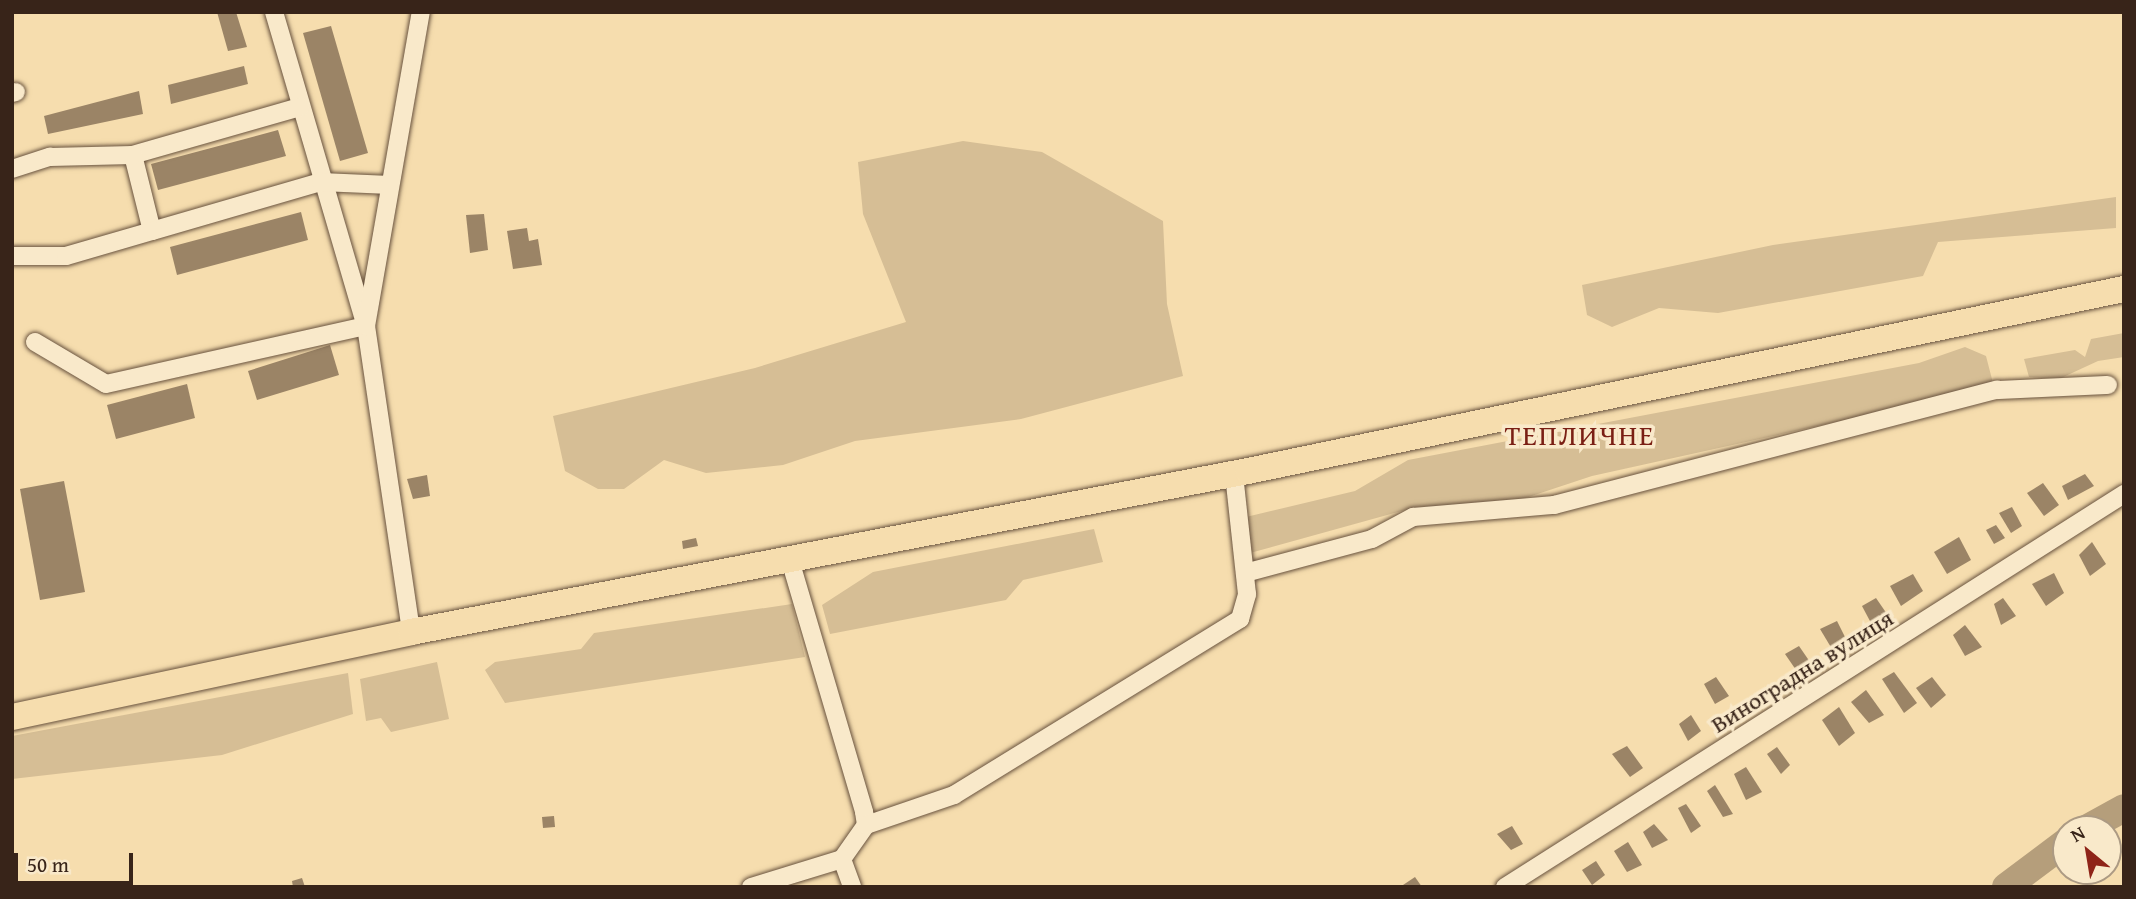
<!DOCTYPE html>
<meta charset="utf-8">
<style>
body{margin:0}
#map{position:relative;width:2136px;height:899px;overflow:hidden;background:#f6ddae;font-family:"Gentium Book Plus",serif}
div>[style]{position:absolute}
.green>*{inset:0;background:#d6be95}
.river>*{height:28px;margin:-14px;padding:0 14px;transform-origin:14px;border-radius:14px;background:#b59e7b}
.building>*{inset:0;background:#9b8466}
.roads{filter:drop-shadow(0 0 2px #68523e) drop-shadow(0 0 2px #68523e)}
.street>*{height:18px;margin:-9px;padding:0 9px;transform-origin:9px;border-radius:9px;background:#f9e9ca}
.primary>*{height:26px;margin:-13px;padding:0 13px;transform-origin:13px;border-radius:13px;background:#f6ddae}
span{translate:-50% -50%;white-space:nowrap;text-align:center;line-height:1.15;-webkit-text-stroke:7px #f9e9ca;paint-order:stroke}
.street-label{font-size:24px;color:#382419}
.quarter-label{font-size:28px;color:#7a1f14;letter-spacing:2px}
.frame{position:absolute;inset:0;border:14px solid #382419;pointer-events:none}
.north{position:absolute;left:2052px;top:815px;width:70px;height:70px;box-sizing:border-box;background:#f9e9ca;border:2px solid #ac9a83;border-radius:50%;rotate:330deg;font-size:19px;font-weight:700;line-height:28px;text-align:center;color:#382419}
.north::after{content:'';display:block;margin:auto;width:24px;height:32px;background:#8f2418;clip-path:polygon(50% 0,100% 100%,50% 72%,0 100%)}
.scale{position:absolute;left:14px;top:853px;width:119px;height:32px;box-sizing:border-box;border:4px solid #382419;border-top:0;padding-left:9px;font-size:21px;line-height:24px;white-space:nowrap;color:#382419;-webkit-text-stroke:5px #f9e9ca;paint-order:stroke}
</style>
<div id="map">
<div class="green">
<i style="clip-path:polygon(963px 141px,1042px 152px,1163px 221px,1167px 304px,1183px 376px,1021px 419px,855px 441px,783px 465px,706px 473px,664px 460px,624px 489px,598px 489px,565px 471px,553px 416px,755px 368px,906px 322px,863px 214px,858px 162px)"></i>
<i style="clip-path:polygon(2116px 197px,2116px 228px,1938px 242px,1923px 276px,1718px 313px,1659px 308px,1612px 327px,1587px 315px,1582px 285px,1773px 245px)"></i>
<i style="clip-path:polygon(2124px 333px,2124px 357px,2098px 361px,2059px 379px,2029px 377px,2024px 359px,2075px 350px,2085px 357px,2091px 339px)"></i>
<i style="clip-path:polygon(1965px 347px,1986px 356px,1994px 387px,1592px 476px,1510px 503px,1416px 507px,1250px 553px,1246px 517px,1355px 491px,1408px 460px,1919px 363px)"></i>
<i style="clip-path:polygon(1094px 529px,1103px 562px,1023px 580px,1006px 600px,830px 634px,822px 605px,873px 572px)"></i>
<i style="clip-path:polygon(792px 604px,805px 657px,505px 703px,485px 670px,495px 662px,581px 649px,594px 633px)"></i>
<i style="clip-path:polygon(437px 662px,449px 719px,391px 732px,381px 718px,366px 721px,360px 679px)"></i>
<i style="clip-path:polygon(348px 673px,353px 714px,222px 755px,12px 779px,12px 736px)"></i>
</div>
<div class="river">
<i style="left:2086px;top:829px;width:43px;rotate:-28.9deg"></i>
<i style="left:2006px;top:887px;width:75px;rotate:-36.9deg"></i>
</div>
<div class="building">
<i style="clip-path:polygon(217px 12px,236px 12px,247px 47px,228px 51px)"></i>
<i style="clip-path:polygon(331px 26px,368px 153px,340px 161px,303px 33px)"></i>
<i style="clip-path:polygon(244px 66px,248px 84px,171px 104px,168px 85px)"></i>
<i style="clip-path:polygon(139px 91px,143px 114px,48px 134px,44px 116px)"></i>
<i style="clip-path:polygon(278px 130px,286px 156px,158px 190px,151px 164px)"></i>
<i style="clip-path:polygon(301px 212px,308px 240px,177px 275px,170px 247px)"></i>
<i style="clip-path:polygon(484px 214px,488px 250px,470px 253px,466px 215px)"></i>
<i style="clip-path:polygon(527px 228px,529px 241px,538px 239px,542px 265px,513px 269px,507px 231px)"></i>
<i style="clip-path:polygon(330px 345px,339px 375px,257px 400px,248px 371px)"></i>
<i style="clip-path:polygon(187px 384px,195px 418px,116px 439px,107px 405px)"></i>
<i style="clip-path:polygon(2085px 474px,2094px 486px,2068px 500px,2062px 486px)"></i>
<i style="clip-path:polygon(427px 475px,430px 496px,413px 499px,407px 479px)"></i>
<i style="clip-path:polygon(64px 481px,85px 592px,40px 600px,20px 489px)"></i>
<i style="clip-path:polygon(2043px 483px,2059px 505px,2044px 516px,2027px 493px)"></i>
<i style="clip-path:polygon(2012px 507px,2022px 526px,2011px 533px,1999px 513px)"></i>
<i style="clip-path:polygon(1996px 525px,2005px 538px,1994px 544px,1986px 530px)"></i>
<i style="clip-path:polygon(1959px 537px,1971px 560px,1947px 574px,1934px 552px)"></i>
<i style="clip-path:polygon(696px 538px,698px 546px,683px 549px,682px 541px)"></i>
<i style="clip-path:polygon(2092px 542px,2106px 564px,2090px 576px,2079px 555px)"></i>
<i style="clip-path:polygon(2054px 573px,2064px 593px,2046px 606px,2032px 584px)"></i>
<i style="clip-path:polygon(1913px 574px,1923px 591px,1901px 606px,1890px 586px)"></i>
<i style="clip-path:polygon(1876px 598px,1887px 614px,1871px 623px,1862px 606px)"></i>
<i style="clip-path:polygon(2003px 598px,2016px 616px,2001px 625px,1994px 604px)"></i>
<i style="clip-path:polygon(1837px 621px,1846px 639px,1832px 649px,1820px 629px)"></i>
<i style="clip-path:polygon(1965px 625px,1982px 647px,1965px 656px,1953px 635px)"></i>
<i style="clip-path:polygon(1799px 646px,1810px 662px,1796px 670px,1785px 654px)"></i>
<i style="clip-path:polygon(1894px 672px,1917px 703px,1904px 713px,1882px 679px)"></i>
<i style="clip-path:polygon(1716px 677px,1729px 696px,1715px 704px,1704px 684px)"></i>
<i style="clip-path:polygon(1932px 677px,1946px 695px,1931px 708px,1916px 688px)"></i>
<i style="clip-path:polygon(1866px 690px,1884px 715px,1869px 723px,1851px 702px)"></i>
<i style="clip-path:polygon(1839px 707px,1855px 733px,1839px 746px,1822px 720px)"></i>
<i style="clip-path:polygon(1691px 715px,1701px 731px,1688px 741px,1679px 724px)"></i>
<i style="clip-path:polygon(1627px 746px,1643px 768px,1630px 777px,1612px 754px)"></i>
<i style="clip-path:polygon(1777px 747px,1790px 765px,1781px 774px,1767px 754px)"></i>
<i style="clip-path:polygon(1746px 767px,1762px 792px,1746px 800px,1734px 774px)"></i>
<i style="clip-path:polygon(1715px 785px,1733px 814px,1723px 817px,1707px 791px)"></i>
<i style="clip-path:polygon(1686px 804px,1701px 826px,1691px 833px,1678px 808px)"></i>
<i style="clip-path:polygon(554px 816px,555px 827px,543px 828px,542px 817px)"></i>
<i style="clip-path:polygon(1654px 824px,1668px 840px,1652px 848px,1643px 832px)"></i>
<i style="clip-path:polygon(1512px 826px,1523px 844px,1511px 850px,1497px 834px)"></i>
<i style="clip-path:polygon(1628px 842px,1642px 865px,1627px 872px,1614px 851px)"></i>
<i style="clip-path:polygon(1596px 861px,1605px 875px,1592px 885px,1582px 870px)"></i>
<i style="clip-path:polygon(1415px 877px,1422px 887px,1404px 887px,1403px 885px)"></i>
<i style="clip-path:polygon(302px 878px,305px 887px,293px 887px,292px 881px)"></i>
</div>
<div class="roads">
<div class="street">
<i style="left:274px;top:12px;width:327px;rotate:73.7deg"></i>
<i style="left:366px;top:326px;width:309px;rotate:81.6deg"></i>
<i style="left:12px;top:93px;width:4px;rotate:-14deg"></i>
<i style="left:300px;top:107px;width:174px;rotate:164deg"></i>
<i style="left:133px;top:155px;width:78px;rotate:76deg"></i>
<i style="left:152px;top:231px;width:176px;rotate:-16.2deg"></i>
<i style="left:321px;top:182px;width:69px;rotate:2.5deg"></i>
<i style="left:12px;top:169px;width:40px;rotate:-18deg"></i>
<i style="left:50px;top:157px;width:83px;rotate:-1.4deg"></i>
<i style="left:12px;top:256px;width:54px"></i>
<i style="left:66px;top:256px;width:90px;rotate:-16.2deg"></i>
<i style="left:35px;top:342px;width:82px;rotate:30.6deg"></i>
<i style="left:106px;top:384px;width:266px;rotate:-12.6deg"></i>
<i style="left:366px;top:326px;width:319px;rotate:-80.1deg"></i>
<i style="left:790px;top:560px;width:263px;rotate:73.6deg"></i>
<i style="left:864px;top:812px;width:13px;rotate:81deg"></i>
<i style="left:866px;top:825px;width:42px;rotate:125.2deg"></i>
<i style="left:842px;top:859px;width:30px;rotate:70deg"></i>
<i style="left:1245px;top:573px;width:131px;rotate:-15deg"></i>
<i style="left:1372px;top:539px;width:47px;rotate:-28.2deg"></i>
<i style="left:1413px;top:517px;width:142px;rotate:-4.9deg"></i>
<i style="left:1554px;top:505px;width:458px;rotate:-14.6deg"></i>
<i style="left:1997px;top:390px;width:111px;rotate:-2.6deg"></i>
<i style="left:866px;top:825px;width:93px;rotate:-18.8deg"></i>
<i style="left:954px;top:795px;width:336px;rotate:-31.6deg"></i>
<i style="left:1240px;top:619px;width:26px;rotate:-74deg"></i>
<i style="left:1247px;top:594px;width:121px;rotate:-96.2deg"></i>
<i style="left:751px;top:887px;width:95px;rotate:-17.1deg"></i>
<i style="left:1505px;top:887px;width:733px;rotate:-32.41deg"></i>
</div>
<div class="primary">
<i style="left:12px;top:717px;width:408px;rotate:-12deg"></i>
<i style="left:411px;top:632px;width:852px;rotate:-10.89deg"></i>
<i style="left:1248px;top:471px;width:895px;rotate:-11.74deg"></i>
</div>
</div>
<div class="street-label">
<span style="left:1802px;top:671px;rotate:-32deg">Виноградна вулиця</span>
</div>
<div class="quarter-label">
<span style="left:1580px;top:435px">ТЕПЛИЧНЕ</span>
</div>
<div class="frame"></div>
<div class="north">N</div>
<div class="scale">50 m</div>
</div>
